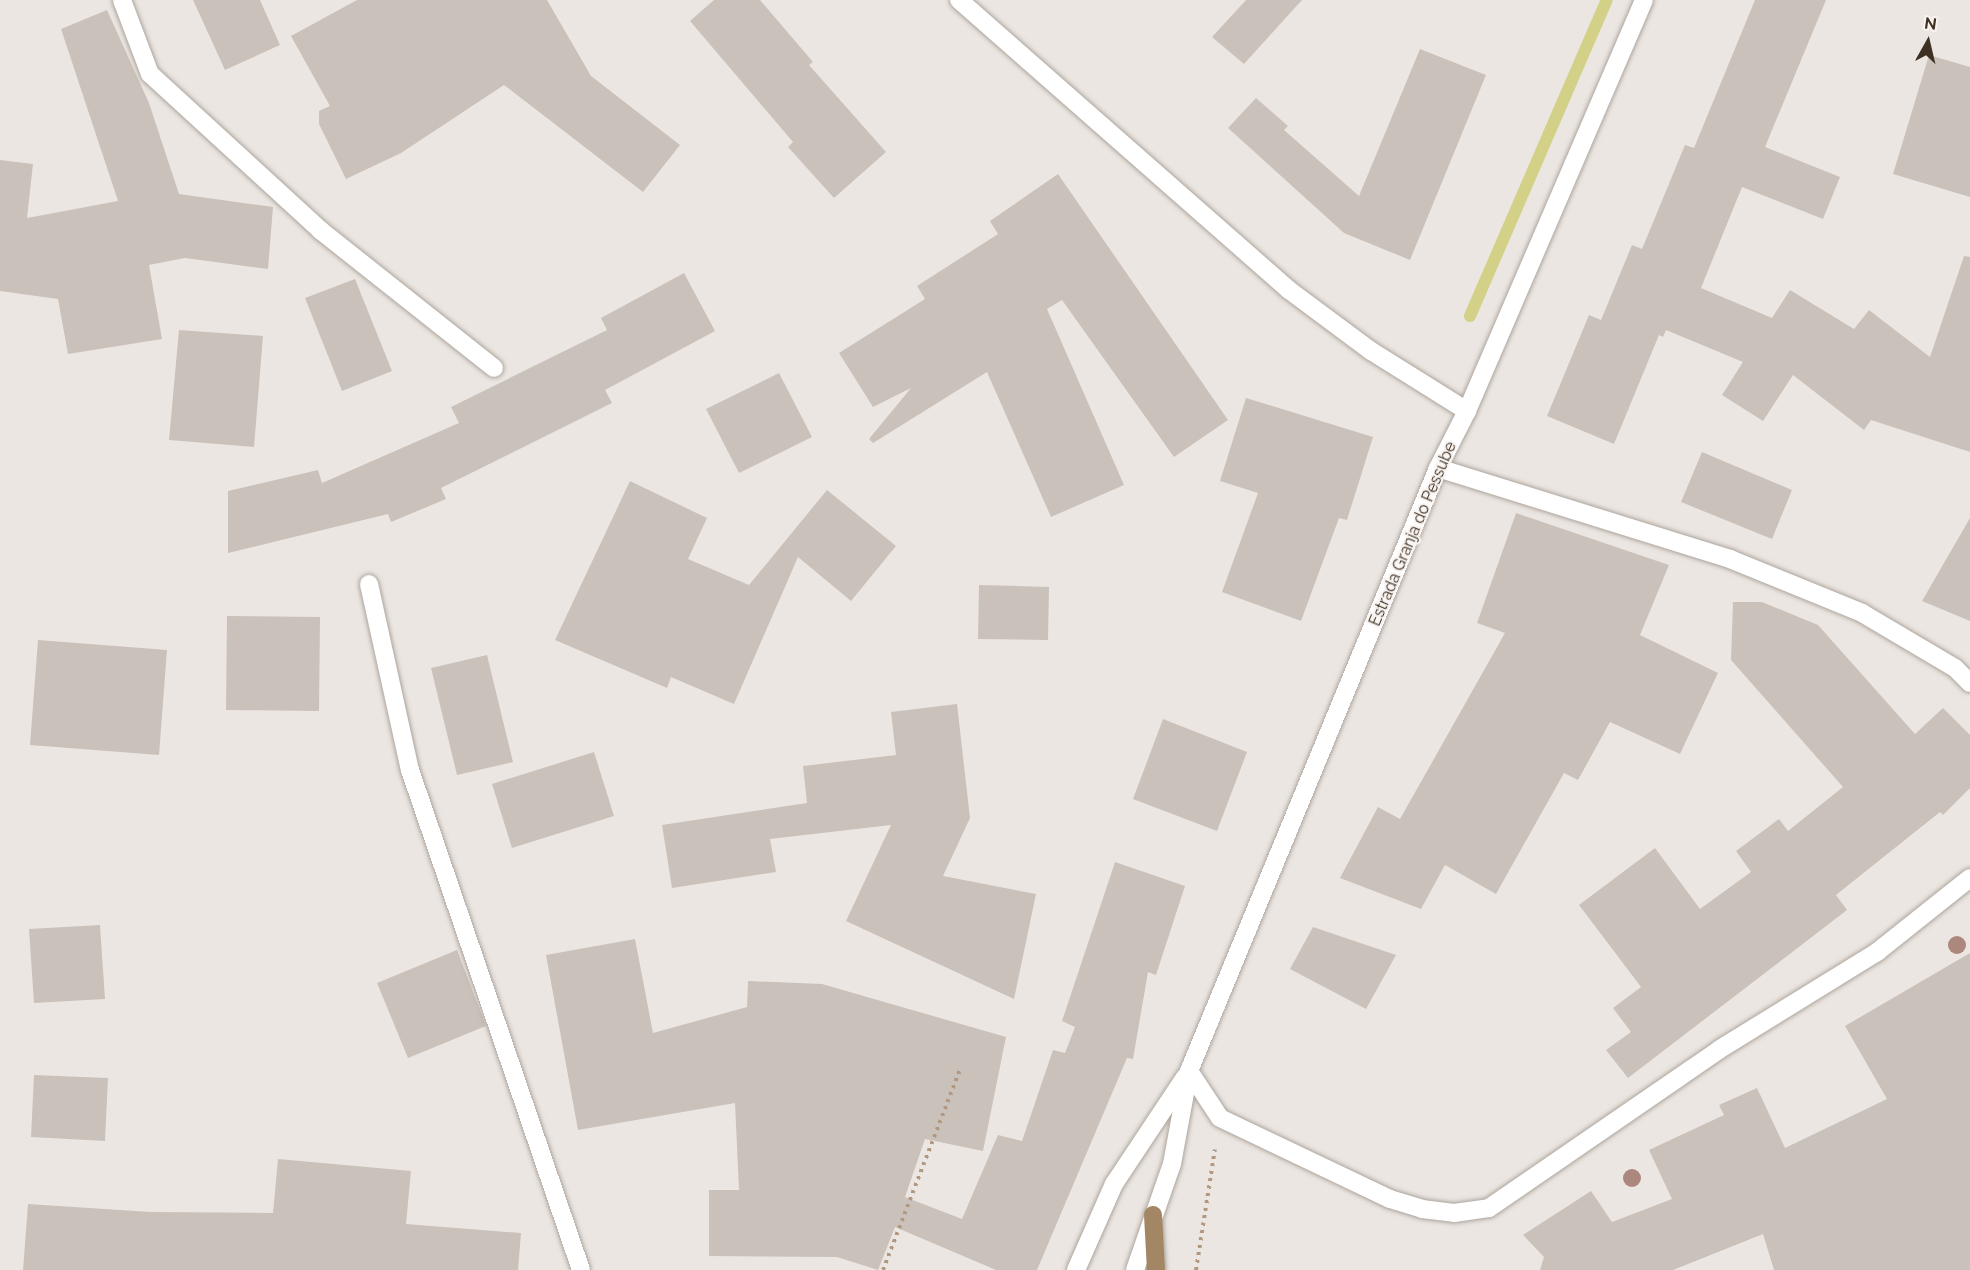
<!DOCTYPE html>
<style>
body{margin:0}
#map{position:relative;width:1970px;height:1270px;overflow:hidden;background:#ece6e2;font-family:Raleway,sans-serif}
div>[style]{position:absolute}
.stream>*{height:12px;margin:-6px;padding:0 6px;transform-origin:6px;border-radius:6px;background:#d3d088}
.building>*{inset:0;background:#cac1ba}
.path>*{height:4px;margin-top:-2px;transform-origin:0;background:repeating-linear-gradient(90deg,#b19981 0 3px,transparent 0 7.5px)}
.roads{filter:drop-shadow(0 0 2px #ada59d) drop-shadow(0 0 2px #ada59d)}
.street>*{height:18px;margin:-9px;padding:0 9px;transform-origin:9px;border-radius:9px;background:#fff}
.secondary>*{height:18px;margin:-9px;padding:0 9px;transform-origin:9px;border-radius:9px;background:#fff}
.primary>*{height:18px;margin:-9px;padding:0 9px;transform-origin:9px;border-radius:9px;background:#a38765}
.trees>*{width:18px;height:18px;margin:-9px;border-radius:50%;background:#ab877d}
span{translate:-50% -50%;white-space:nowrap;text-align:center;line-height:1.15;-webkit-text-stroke:4.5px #f9f4f2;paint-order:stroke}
.street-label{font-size:16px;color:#3e3121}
.north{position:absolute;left:1898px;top:12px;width:60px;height:60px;-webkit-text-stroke:4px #f9f4f2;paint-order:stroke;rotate:8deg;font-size:16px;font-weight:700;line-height:24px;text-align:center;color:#3e3121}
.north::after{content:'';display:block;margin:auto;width:21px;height:27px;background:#3e3121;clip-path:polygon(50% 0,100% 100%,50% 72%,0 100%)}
</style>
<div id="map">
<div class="stream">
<i style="left:1470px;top:316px;width:344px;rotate:-66.6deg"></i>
</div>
<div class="building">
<i style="clip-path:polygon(193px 0,260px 0,280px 45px,225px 70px)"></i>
<i style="clip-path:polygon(357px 0,547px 0,591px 76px,680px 145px,643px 192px,504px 85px,401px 153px,346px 179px,319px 124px,319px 111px,330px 106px,291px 36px)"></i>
<i style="clip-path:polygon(714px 0,760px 0,813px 62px,809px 65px,886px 152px,834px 198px,788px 147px,793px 142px,690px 21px)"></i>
<i style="clip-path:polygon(1246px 0,1302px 0,1244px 64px,1212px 37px)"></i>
<i style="clip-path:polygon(1755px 0,1826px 0,1765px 147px,1840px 177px,1823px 219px,1742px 187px,1701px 288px,1772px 318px,1790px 290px,1854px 329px,1869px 310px,1930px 357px,1964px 256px,1970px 257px,1970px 452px,1871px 420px,1864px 430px,1793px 375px,1763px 421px,1722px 395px,1743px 362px,1666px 330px,1663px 337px,1659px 335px,1614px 444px,1547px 416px,1589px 315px,1601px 320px,1632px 245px,1642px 249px,1685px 145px,1694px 148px)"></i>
<i style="clip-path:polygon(107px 10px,149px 103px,179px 194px,273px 207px,268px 269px,185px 258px,149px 265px,162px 339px,68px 354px,58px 299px,0 291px,0 160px,33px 164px,27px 218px,118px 201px,61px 29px)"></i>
<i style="clip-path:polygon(1420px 49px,1486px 75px,1410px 260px,1344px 233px,1228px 128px,1256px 98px,1288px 126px,1284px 130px,1359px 196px)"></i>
<i style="clip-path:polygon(1929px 55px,1970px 67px,1970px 197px,1893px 174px)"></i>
<i style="clip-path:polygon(1058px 174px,1228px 420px,1174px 457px,1062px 300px,1047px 309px,1124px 485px,1051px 517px,987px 372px,873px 443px,869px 439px,911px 388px,873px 407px,839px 353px,925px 299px,917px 286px,998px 234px,990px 221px)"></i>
<i style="clip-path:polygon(684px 273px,715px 331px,605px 390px,612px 403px,441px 488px,446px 499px,391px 522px,388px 514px,228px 553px,228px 491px,318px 470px,322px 483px,459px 423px,451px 407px,607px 330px,601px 318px)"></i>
<i style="clip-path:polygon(355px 279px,392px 371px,342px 391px,305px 298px)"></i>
<i style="clip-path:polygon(179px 330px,263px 336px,254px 447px,169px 440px)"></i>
<i style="clip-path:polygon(779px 373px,812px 437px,739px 473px,706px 409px)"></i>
<i style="clip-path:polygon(1246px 398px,1373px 437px,1347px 520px,1339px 518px,1301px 621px,1222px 592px,1258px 493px,1220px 481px)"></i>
<i style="clip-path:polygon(1702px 452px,1792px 490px,1772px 539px,1681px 502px)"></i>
<i style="clip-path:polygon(630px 481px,707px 518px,688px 559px,749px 585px,827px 490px,896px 546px,851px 601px,798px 557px,734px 704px,671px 677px,667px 688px,555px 640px)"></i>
<i style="clip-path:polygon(1516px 513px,1669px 565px,1640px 635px,1718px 673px,1680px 754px,1610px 722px,1578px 780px,1564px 773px,1496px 894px,1445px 865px,1421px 909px,1340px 878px,1378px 807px,1400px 819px,1505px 633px,1477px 623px)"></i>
<i style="clip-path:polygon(1970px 518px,1970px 621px,1922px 601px)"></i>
<i style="clip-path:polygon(979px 585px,1049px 587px,1048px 640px,978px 639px)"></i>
<i style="clip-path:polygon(1733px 602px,1762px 602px,1818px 625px,1915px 734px,1943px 708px,1970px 735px,1970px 788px,1943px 815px,1940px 812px,1836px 895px,1847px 910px,1628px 1078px,1606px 1050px,1631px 1032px,1613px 1008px,1641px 987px,1579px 905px,1655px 848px,1700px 909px,1751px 872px,1736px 851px,1779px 819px,1788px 831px,1843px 787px,1731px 660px)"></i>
<i style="clip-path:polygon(227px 616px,320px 617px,319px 711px,226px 710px)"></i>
<i style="clip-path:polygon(38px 640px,167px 650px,159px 755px,30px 745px)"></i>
<i style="clip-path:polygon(487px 655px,513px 762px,457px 775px,431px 668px)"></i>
<i style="clip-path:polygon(957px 704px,970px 818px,943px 876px,1036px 894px,1014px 999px,846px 921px,891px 825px,770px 839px,776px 872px,672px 888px,662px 825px,807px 803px,803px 766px,896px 755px,891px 712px)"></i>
<i style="clip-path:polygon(1163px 719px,1247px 752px,1217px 831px,1133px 799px)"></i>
<i style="clip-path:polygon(594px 752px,614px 816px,512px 848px,492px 784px)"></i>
<i style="clip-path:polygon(1115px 862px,1185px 886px,1156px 975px,1148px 972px,1133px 1059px,1127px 1058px,1037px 1270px,996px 1270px,895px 1227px,878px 1270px,837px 1257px,709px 1256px,709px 1190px,739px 1190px,735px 1103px,578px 1130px,546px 955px,635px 939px,653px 1033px,747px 1007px,748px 981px,822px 984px,1006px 1037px,983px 1151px,925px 1139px,905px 1197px,962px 1219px,998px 1135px,1022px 1141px,1053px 1050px,1065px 1053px,1075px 1027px,1062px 1021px)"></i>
<i style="clip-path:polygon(100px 925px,105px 999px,34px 1003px,29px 929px)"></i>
<i style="clip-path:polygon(1313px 927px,1396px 955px,1366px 1009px,1290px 969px)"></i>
<i style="clip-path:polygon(457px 950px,486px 1026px,408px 1058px,377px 983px)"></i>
<i style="clip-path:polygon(1970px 953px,1970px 1270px,1774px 1270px,1763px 1234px,1673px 1270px,1540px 1270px,1544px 1257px,1523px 1235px,1591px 1191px,1612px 1222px,1672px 1199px,1649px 1150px,1724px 1115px,1719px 1105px,1757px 1088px,1785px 1148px,1887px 1099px,1845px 1026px)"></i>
<i style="clip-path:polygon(34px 1075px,108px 1078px,105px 1141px,31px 1137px)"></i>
<i style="clip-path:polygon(278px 1159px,411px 1171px,406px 1224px,521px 1233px,518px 1270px,23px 1270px,28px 1204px,151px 1212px,273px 1213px)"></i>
</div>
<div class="path">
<i style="left:883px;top:1270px;width:217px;rotate:-69deg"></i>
<i style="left:1196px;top:1270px;width:122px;rotate:-81.1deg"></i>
</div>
<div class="roads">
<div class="street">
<i style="left:122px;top:0;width:79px;rotate:69.3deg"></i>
<i style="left:150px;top:74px;width:231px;rotate:42.5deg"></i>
<i style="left:320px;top:230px;width:222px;rotate:38.4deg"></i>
<i style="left:959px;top:0;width:439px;rotate:41.3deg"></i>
<i style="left:1289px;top:290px;width:102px;rotate:36.6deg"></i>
<i style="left:1371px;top:351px;width:113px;rotate:32deg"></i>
<i style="left:1438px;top:468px;width:306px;rotate:17.3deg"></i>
<i style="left:1730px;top:559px;width:143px;rotate:22.2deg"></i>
<i style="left:1862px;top:613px;width:108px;rotate:30.6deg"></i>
<i style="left:1955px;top:668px;width:21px;rotate:45deg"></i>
<i style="left:369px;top:584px;width:190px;rotate:77.6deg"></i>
<i style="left:410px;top:770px;width:528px;rotate:71.12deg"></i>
<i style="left:1189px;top:1071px;width:56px;rotate:56.6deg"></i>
<i style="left:1220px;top:1118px;width:188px;rotate:25.5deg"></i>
<i style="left:1390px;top:1199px;width:34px;rotate:17deg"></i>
<i style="left:1422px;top:1209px;width:32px;rotate:7deg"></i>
<i style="left:1454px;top:1213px;width:35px;rotate:-8deg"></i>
<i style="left:1489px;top:1208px;width:280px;rotate:-34.5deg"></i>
<i style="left:1720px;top:1049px;width:185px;rotate:-31.7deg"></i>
<i style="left:1877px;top:952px;width:119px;rotate:-38.5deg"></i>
</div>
<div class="secondary">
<i style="left:1076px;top:1270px;width:94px;rotate:-66.2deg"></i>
<i style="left:1114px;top:1184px;width:128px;rotate:-56.4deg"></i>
<i style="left:1135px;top:1270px;width:112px;rotate:-70.8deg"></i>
<i style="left:1172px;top:1164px;width:95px;rotate:-79.6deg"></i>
<i style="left:1189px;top:1071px;width:652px;rotate:-67.56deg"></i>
<i style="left:1438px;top:468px;width:64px;rotate:-63deg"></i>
<i style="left:1467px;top:411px;width:447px;rotate:-66.7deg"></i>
</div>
<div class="primary">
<i style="left:1153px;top:1215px;width:55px;rotate:86.9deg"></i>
</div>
</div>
<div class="trees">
<i style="left:1957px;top:945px"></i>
<i style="left:1632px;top:1178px"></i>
</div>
<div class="street-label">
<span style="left:1413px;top:534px;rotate:-67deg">Estrada Granja do Pessube</span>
</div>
<div class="north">N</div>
</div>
